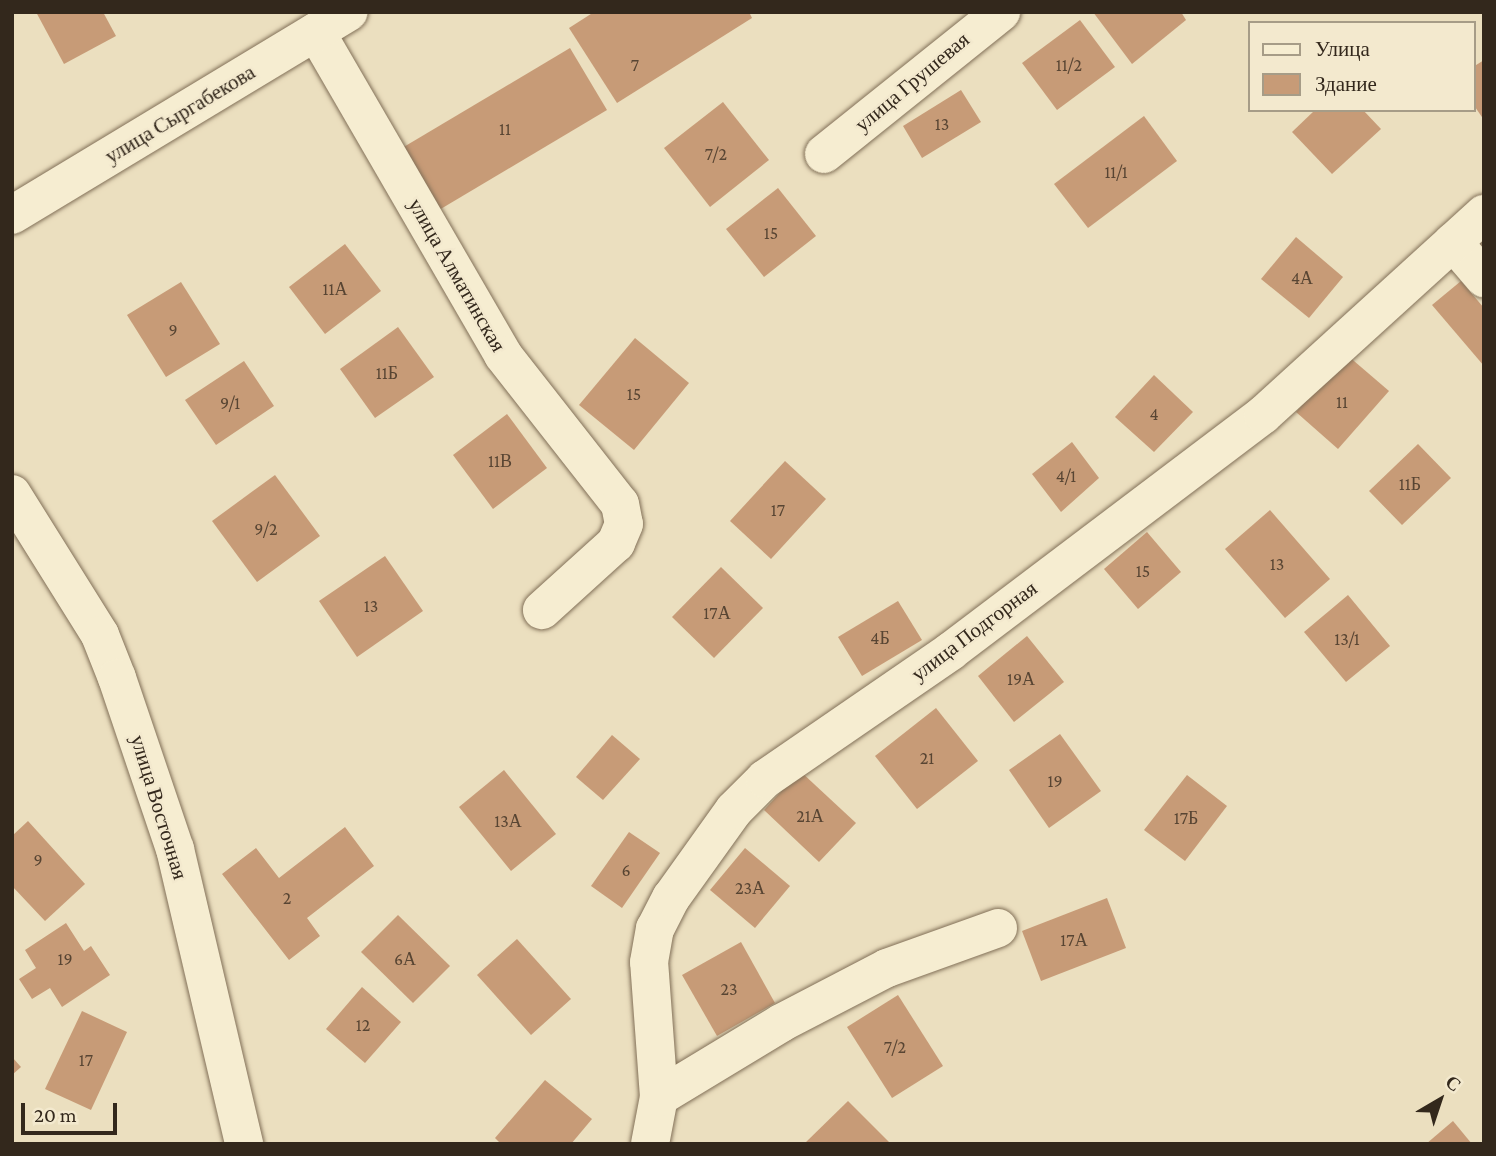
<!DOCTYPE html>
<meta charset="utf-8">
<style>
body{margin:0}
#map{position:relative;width:1496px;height:1156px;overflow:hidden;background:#ebdfbf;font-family:"Crimson Pro",serif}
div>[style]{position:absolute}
.building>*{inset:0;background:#c79b77}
.roads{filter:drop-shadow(0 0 2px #827058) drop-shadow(0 0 2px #827058)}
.minor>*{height:38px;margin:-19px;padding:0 19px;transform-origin:19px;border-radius:19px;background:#f6edd1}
span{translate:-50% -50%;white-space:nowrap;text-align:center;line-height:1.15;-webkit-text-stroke:5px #f3e9ce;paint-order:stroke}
.number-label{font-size:18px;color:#584533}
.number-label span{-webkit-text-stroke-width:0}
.street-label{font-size:21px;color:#33281c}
.frame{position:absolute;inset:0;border:14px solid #33281c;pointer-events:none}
.legend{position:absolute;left:1248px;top:21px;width:228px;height:91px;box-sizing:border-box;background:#f3e9ce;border:2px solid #a69c87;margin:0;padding:9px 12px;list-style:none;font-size:21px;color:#33281c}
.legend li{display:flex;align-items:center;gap:14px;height:35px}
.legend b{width:35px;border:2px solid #a69c87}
.north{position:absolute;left:1405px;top:1065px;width:70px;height:70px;-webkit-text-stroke:5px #f3e9ce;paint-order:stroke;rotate:39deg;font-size:19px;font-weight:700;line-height:28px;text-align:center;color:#33281c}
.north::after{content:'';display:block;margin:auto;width:24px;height:32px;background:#33281c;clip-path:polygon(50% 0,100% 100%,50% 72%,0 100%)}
.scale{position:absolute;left:21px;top:1103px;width:96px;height:32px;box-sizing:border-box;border:4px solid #33281c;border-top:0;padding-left:9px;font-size:21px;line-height:24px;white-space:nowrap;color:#33281c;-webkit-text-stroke:5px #f3e9ce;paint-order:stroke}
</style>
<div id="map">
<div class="building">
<i style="clip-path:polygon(36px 12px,103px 12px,116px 36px,64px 64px)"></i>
<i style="clip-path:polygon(594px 12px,749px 12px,752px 18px,617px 103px,569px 28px)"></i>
<i style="clip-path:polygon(1093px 12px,1181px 12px,1186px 20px,1132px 64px)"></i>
<i style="clip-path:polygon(1080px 20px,1115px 67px,1057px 110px,1022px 63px)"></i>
<i style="clip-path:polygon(570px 48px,607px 110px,439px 210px,402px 148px)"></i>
<i style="clip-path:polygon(1484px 60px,1484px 120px,1473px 104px,1473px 67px)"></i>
<i style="clip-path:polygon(961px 90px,981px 122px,922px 158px,903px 126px)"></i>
<i style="clip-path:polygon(723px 102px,769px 160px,710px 207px,664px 148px)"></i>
<i style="clip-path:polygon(1315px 110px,1363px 110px,1381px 129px,1332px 174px,1292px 132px)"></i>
<i style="clip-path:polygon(1144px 116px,1177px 161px,1088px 228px,1054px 184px)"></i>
<i style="clip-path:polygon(778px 188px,816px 236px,764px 277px,726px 229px)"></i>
<i style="clip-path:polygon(1296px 237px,1343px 277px,1309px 318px,1261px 279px)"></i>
<i style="clip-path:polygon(345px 244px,381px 291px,325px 334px,289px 287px)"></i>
<i style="clip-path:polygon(1461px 281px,1484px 308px,1484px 366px,1432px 305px)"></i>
<i style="clip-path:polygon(181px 282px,220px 344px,166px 377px,127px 315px)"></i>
<i style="clip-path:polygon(398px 327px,434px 377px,375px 418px,340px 369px)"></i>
<i style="clip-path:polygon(635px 338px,689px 383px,634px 450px,579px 405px)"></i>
<i style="clip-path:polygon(1347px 355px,1389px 391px,1338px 449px,1296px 412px)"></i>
<i style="clip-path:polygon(244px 361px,274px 406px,216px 445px,185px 400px)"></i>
<i style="clip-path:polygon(1154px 375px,1193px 412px,1154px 452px,1115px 417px)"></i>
<i style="clip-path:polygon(507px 414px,547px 468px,493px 509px,453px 455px)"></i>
<i style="clip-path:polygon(1072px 442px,1099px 478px,1061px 512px,1032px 474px)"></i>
<i style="clip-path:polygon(1418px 444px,1451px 478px,1402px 525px,1369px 491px)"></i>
<i style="clip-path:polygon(785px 461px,826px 499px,771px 559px,730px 521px)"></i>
<i style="clip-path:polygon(275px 475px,320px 536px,257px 582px,212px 521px)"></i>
<i style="clip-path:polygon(1270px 510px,1330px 579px,1285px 618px,1225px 549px)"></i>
<i style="clip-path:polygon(1147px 532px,1181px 572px,1138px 609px,1104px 569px)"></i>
<i style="clip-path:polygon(385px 556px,423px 611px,357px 657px,319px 601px)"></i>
<i style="clip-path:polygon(721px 567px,763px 608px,714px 658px,672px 617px)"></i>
<i style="clip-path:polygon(1348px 595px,1390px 646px,1346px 682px,1304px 632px)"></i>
<i style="clip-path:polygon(898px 601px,922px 640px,862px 676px,838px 637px)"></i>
<i style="clip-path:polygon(1027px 636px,1064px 682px,1014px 722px,978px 676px)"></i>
<i style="clip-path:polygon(936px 708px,978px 761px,917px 809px,875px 756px)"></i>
<i style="clip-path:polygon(1060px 734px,1101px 791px,1049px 828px,1009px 770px)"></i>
<i style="clip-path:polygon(612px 735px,640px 759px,603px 800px,576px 777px)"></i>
<i style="clip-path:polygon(504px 770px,556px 834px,511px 871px,459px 807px)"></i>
<i style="clip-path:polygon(800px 771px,856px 823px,819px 862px,764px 810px)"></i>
<i style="clip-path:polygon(1187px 775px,1227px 806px,1185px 861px,1144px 830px)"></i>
<i style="clip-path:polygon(28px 821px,85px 884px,45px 921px,12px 886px,12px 836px)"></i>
<i style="clip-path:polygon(345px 827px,374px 866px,307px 918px,320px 936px,289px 960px,222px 874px,256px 848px,279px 878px)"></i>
<i style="clip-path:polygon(629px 832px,660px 853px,622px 908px,591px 886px)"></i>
<i style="clip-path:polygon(745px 848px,790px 886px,755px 928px,710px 890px)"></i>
<i style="clip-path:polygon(1107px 898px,1126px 948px,1041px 981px,1022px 931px)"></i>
<i style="clip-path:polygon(398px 915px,450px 966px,413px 1003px,361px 952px)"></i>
<i style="clip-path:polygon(66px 923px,84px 951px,91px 946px,110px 975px,62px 1007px,50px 988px,32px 999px,19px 979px,36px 968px,25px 950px)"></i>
<i style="clip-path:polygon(517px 939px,571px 999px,531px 1035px,477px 975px)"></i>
<i style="clip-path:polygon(741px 942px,775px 1003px,717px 1036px,682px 975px)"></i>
<i style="clip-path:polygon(362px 987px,401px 1022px,365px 1063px,326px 1029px)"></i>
<i style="clip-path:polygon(898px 995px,943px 1066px,892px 1098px,847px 1027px)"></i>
<i style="clip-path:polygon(82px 1011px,127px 1032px,91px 1110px,45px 1089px)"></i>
<i style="clip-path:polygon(12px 1057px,21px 1067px,12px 1075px)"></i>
<i style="clip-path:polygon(545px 1080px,592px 1119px,571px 1144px,501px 1144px,495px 1138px)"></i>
<i style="clip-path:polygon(848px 1101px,891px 1144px,804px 1144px)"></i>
<i style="clip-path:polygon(1453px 1121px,1472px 1144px,1426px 1144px)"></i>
</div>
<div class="roads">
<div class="minor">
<i style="left:316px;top:32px;width:373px;rotate:59.9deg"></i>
<i style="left:503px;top:355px;width:189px;rotate:51.9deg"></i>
<i style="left:620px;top:504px;width:20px;rotate:79deg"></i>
<i style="left:624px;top:524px;width:21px;rotate:113deg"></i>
<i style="left:616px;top:543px;width:100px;rotate:137.8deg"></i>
<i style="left:824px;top:154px;width:227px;rotate:-38.7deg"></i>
<i style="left:12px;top:215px;width:393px;rotate:-31.1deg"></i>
<i style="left:1453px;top:242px;width:48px;rotate:49.3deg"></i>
<i style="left:12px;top:494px;width:166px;rotate:58deg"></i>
<i style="left:100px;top:635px;width:46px;rotate:68.4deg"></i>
<i style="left:117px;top:678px;width:181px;rotate:71.3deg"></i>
<i style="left:175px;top:849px;width:303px;rotate:76.8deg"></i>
<i style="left:659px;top:1097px;width:143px;rotate:-31.2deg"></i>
<i style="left:781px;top:1023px;width:119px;rotate:-27.4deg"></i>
<i style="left:887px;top:968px;width:118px;rotate:-19.8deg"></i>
<i style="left:650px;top:1144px;width:48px;rotate:-79.2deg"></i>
<i style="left:659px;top:1097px;width:135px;rotate:-94.2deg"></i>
<i style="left:649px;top:962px;width:34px;rotate:-80deg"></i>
<i style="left:655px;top:929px;width:35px;rotate:-63deg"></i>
<i style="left:671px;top:898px;width:108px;rotate:-54.4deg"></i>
<i style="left:734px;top:810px;width:44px;rotate:-45deg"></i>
<i style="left:765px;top:779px;width:226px;rotate:-34.5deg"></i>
<i style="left:951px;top:651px;width:391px;rotate:-37.1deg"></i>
<i style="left:1263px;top:415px;width:299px;rotate:-42.3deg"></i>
</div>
</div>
<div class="number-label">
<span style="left:635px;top:65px">7</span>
<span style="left:1069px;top:65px">11/2</span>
<span style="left:942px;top:124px">13</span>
<span style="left:505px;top:129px">11</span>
<span style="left:716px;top:154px">7/2</span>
<span style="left:1116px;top:172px">11/1</span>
<span style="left:771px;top:233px">15</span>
<span style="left:1302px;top:278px">4А</span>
<span style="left:335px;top:289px">11А</span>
<span style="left:173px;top:330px">9</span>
<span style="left:387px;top:373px">11Б</span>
<span style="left:634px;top:394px">15</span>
<span style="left:1342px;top:402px">11</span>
<span style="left:230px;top:403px">9/1</span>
<span style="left:1154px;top:414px">4</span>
<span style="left:500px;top:461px">11В</span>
<span style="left:1066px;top:476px">4/1</span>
<span style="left:1410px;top:484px">11Б</span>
<span style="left:778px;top:510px">17</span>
<span style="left:266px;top:529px">9/2</span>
<span style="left:1277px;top:564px">13</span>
<span style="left:1143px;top:571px">15</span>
<span style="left:371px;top:606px">13</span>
<span style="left:717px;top:613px">17А</span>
<span style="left:880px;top:638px">4Б</span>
<span style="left:1347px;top:639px">13/1</span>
<span style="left:1021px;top:679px">19А</span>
<span style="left:927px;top:758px">21</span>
<span style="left:1055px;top:781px">19</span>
<span style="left:810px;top:816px">21А</span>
<span style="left:1186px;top:818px">17Б</span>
<span style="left:508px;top:821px">13А</span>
<span style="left:38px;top:860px">9</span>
<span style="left:626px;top:870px">6</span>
<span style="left:750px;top:888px">23А</span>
<span style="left:287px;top:898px">2</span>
<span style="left:1074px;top:940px">17А</span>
<span style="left:65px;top:959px">19</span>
<span style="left:405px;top:959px">6А</span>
<span style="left:729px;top:989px">23</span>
<span style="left:363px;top:1025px">12</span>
<span style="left:895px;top:1047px">7/2</span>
<span style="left:86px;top:1060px">17</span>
</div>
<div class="street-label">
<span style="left:912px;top:82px;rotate:-40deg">улица Грушевая</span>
<span style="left:180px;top:114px;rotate:-31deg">улица Сыргабекова</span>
<span style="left:457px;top:275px;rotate:60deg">улица Алматинская</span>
<span style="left:974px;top:631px;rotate:-37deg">улица Подгорная</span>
<span style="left:159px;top:807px;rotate:73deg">улица Восточная</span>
</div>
<div class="frame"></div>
<ul class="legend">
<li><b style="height:9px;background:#f6edd1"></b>Улица</li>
<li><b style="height:19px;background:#c79b77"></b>Здание</li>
</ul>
<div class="north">С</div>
<div class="scale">20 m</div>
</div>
